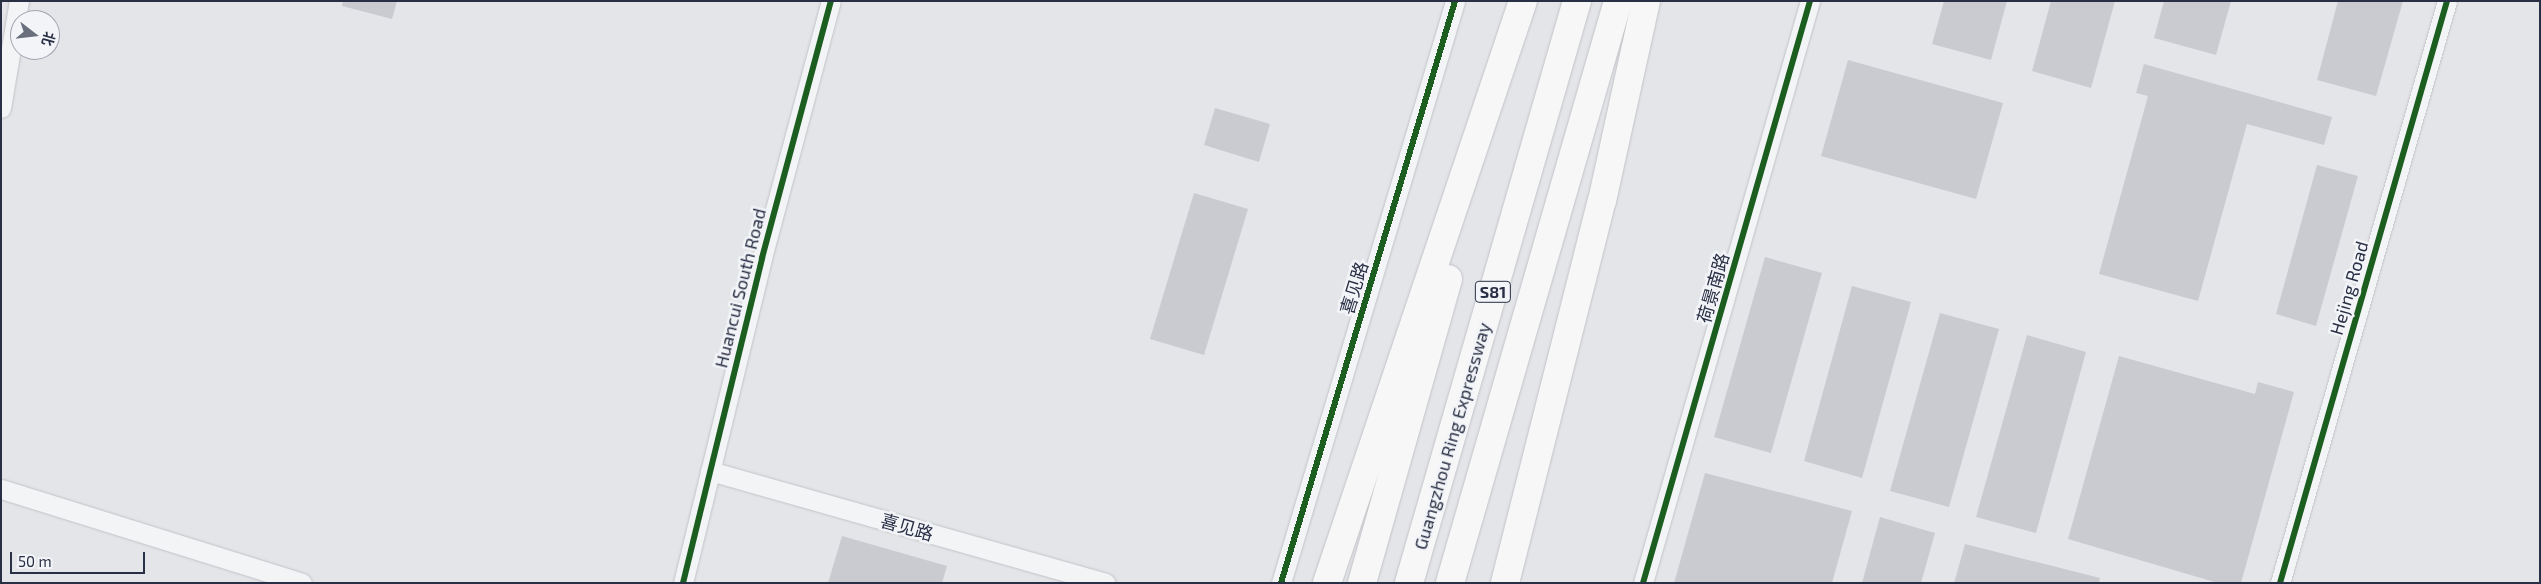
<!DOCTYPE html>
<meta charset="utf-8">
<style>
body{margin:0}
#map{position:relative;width:2541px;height:584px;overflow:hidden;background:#e4e5e9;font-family:"Exo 2","Noto Sans SC",sans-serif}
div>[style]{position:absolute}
.building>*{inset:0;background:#cacbd0}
.roads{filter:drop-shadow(0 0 1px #c2c3c7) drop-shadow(0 0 1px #c2c3c7)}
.minor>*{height:19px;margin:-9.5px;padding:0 9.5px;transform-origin:9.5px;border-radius:9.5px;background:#f3f4f6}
.highway>*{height:28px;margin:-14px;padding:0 14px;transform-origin:14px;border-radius:14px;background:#f7f7f7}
.cycleway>*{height:6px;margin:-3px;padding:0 3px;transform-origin:3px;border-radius:3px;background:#1b5e20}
span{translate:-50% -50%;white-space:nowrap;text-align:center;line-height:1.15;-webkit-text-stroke:5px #f2f4f8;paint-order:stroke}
.shield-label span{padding:1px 4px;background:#f2f4f8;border:1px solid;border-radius:4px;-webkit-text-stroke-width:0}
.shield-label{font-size:16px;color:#292f44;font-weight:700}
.street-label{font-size:18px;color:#292f44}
.frame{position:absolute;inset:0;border:2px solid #292f44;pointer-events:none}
.north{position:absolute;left:10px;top:10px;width:50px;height:50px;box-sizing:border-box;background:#f2f4f8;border:1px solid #a2a5b0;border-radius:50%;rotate:106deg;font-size:14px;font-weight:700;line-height:20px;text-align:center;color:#292f44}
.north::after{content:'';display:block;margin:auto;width:18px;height:22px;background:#6a6f7e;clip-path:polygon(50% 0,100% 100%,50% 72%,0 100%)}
.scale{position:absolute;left:10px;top:552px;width:135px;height:22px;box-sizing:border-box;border:2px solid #292f44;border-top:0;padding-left:6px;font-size:15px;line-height:18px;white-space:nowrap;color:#292f44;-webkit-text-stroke:4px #f2f4f8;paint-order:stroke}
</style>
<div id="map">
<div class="building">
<i style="clip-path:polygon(343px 1px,397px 1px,392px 19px,342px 6px)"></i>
<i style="clip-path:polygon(1944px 1px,2007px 1px,1991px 60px,1932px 44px)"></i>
<i style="clip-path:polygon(2051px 1px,2115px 1px,2091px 88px,2032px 71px)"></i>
<i style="clip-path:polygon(2164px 1px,2231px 1px,2216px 55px,2154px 38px)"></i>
<i style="clip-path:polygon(2338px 1px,2403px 1px,2376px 96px,2317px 80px)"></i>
<i style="clip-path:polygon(1848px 60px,2003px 103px,1976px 199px,1821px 156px)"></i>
<i style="clip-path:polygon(2144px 64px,2332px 117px,2324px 145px,2247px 124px,2198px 301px,2099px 274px,2148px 96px,2136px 93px)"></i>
<i style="clip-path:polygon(1215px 108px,1270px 124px,1259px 162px,1204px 145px)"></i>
<i style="clip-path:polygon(2317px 165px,2358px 176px,2316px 326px,2276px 314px)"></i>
<i style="clip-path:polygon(1194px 193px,1248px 209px,1204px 355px,1150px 339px)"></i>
<i style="clip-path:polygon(1765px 257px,1822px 273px,1771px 453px,1714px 437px)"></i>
<i style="clip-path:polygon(1852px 286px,1911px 302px,1862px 478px,1804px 461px)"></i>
<i style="clip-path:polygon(1940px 313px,1999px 329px,1949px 507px,1890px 491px)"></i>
<i style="clip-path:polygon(2027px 335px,2086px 352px,2036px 533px,1976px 517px)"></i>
<i style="clip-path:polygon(2119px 356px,2255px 394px,2258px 382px,2294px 392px,2241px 583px,2218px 583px,2068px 539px)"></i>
<i style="clip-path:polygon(1705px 473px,1852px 511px,1832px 583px,1674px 583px)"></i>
<i style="clip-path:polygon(1880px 517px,1935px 533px,1921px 583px,1862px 583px)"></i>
<i style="clip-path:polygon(842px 536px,947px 566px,942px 583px,828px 583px)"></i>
<i style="clip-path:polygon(1965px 544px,2100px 578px,2099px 583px,1954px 583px)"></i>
</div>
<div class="roads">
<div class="minor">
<i style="left:1px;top:108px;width:109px;rotate:-80.5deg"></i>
<i style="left:710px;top:471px;width:411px;rotate:15.8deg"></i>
<i style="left:1px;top:489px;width:315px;rotate:17.3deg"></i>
<i style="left:683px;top:583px;width:334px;rotate:-76.3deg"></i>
<i style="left:762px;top:258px;width:266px;rotate:-75deg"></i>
<i style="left:1281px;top:583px;width:607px;rotate:-73.35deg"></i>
<i style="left:1643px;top:583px;width:605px;rotate:-73.99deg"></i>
<i style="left:2280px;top:583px;width:605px;rotate:-73.99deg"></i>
</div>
<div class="highway">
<i style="left:1327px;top:583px;width:614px;rotate:-71.39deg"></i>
<i style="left:1362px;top:583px;width:316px;rotate:-74.2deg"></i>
<i style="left:1409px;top:583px;width:606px;rotate:-73.9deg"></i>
<i style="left:1450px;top:583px;width:606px;rotate:-73.9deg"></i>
<i style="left:1505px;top:583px;width:394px;rotate:-75.8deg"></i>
<i style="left:1602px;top:201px;width:205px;rotate:-77.6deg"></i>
</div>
</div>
<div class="cycleway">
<i style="left:683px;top:583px;width:334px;rotate:-76.3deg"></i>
<i style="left:762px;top:258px;width:266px;rotate:-75deg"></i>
<i style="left:1281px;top:583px;width:607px;rotate:-73.35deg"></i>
<i style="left:1643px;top:583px;width:605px;rotate:-73.99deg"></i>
<i style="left:2280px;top:583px;width:605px;rotate:-73.99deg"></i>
</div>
<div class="shield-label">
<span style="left:1493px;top:292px">S81</span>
</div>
<div class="street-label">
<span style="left:740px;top:288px;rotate:-76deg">Huancui South Road</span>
<span style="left:1354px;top:288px;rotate:-73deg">喜见路</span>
<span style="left:1713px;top:288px;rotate:-74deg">荷景南路</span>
<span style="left:2349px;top:288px;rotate:-74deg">Hejing Road</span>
<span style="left:1452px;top:436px;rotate:-74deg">Guangzhou Ring Expressway</span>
<span style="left:907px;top:527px;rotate:16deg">喜见路</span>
</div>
<div class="frame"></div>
<div class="north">北</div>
<div class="scale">50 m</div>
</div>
